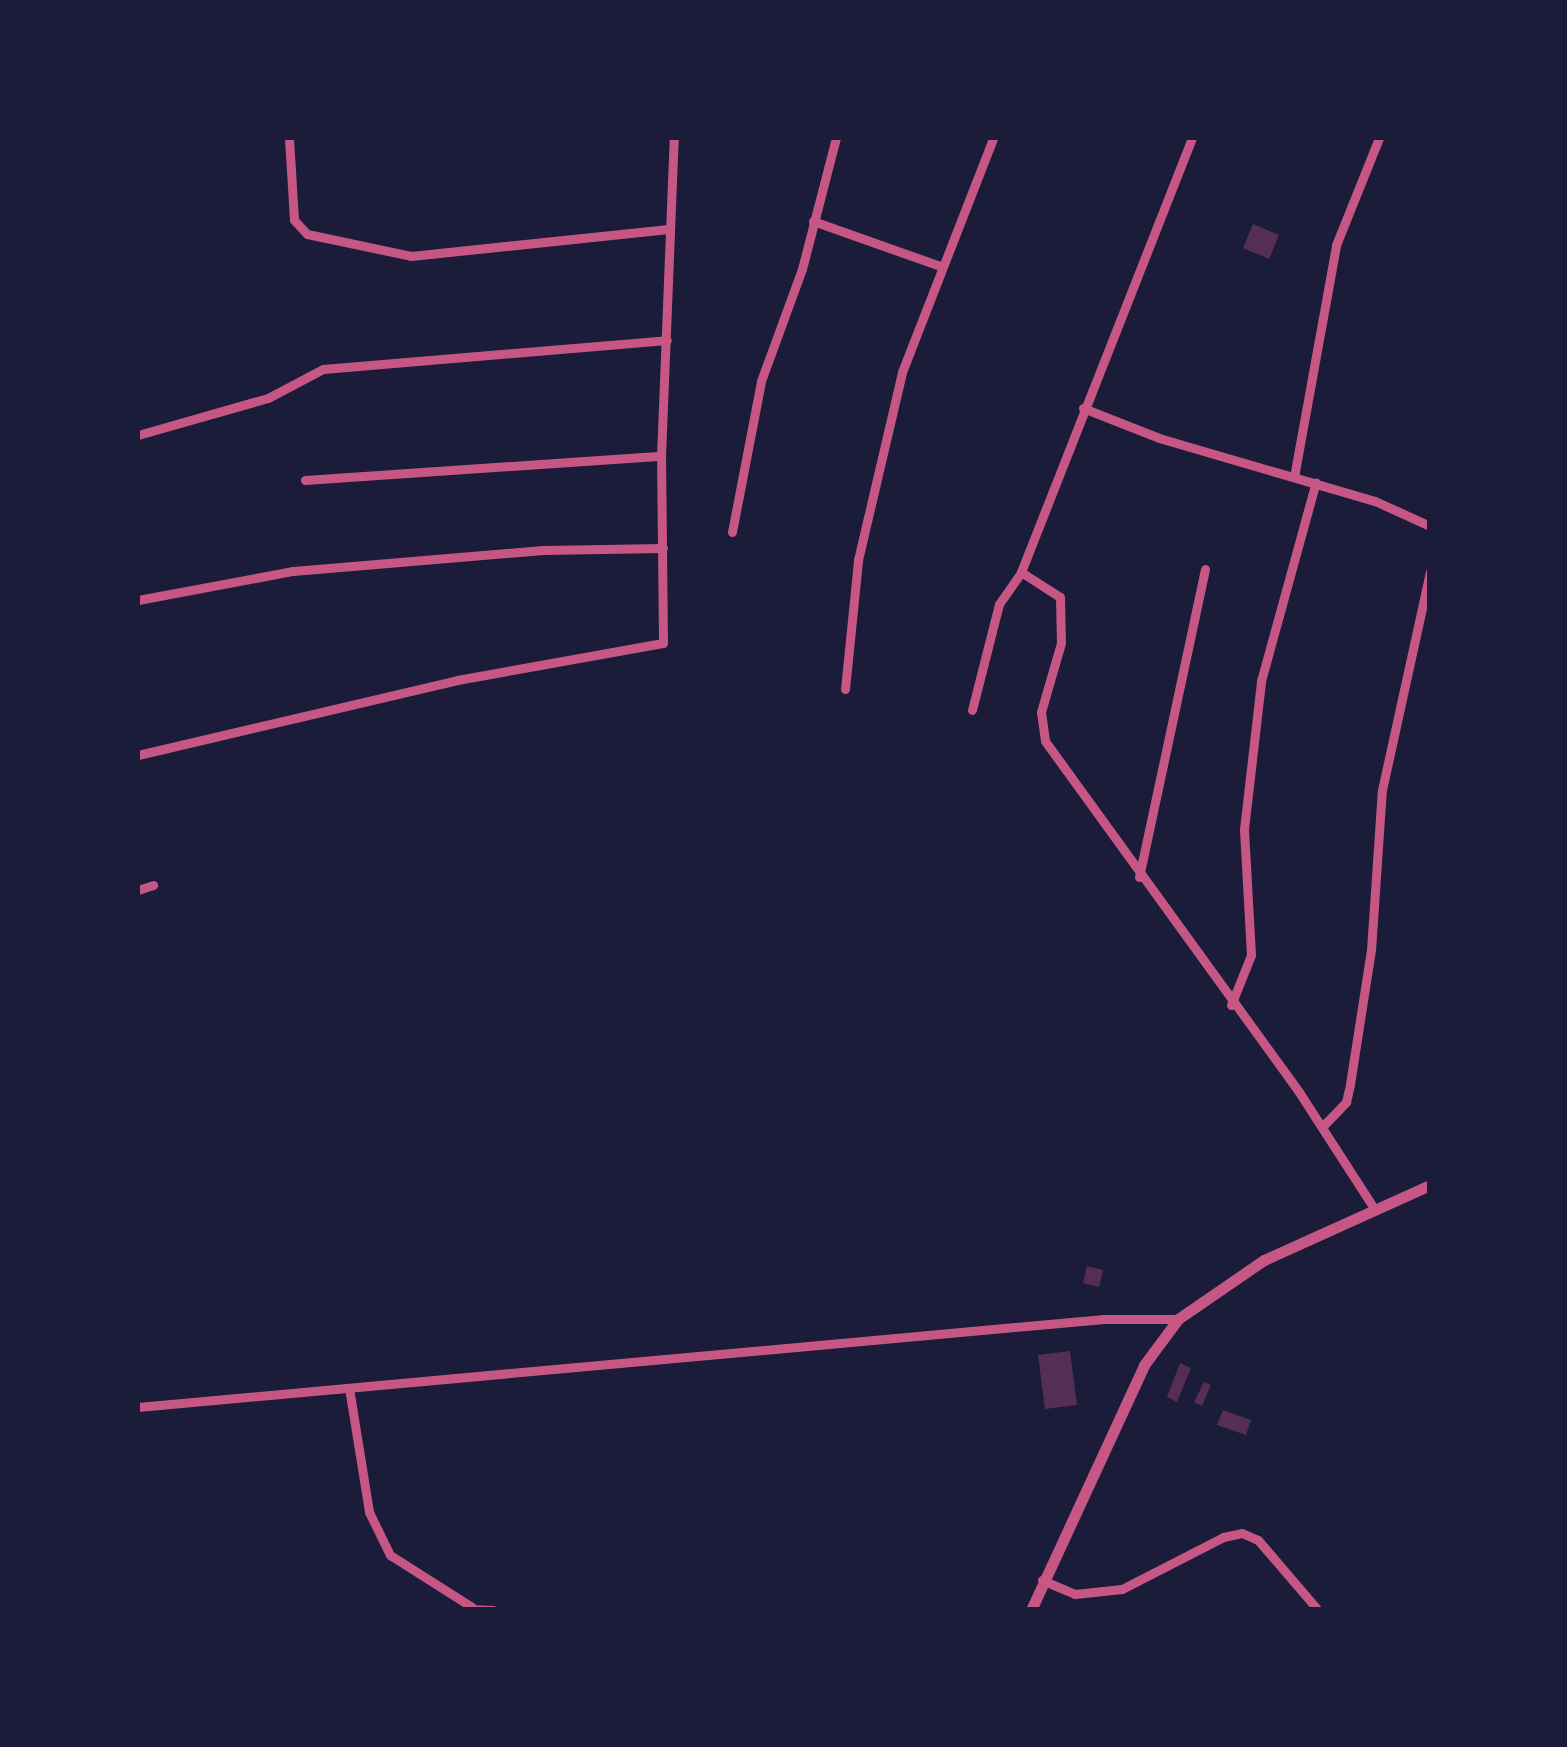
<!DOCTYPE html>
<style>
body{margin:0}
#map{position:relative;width:1567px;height:1747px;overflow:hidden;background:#1b1b3a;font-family:Overpass,sans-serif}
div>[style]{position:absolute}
.building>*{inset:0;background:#542f53}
.minor>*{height:9px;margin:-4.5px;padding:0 4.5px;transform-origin:4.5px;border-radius:4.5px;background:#c65784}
.tertiary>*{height:11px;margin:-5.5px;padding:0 5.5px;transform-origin:5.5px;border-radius:5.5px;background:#c65784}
span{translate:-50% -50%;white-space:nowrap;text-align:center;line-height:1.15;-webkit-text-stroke:8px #1b1b3a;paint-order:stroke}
.frame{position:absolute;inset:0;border:140px solid #1b1b3a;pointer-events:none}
</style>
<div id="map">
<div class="building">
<i style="clip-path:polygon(1253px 224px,1279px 235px,1269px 259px,1243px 248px)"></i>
<i style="clip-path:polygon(1087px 1266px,1103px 1270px,1099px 1287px,1083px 1283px)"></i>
<i style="clip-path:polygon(1070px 1351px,1077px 1405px,1045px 1409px,1038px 1355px)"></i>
<i style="clip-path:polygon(1180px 1363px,1191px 1368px,1177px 1402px,1167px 1397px)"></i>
<i style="clip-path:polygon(1204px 1382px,1211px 1385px,1202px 1406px,1194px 1402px)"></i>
<i style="clip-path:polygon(1223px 1410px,1251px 1420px,1246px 1435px,1217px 1425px)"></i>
</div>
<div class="minor">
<i style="left:289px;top:138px;width:82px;rotate:86.5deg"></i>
<i style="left:294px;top:220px;width:19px;rotate:47deg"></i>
<i style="left:307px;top:234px;width:106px;rotate:11.9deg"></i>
<i style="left:411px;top:256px;width:259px;rotate:-6deg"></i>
<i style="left:813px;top:221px;width:135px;rotate:19.5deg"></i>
<i style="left:1083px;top:408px;width:82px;rotate:21.5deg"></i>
<i style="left:1159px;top:438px;width:225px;rotate:16.3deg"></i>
<i style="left:1375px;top:501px;width:60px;rotate:24.4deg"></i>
<i style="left:138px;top:435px;width:135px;rotate:-15.9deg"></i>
<i style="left:268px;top:398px;width:62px;rotate:-27.8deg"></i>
<i style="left:323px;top:369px;width:345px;rotate:-4.8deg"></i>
<i style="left:1294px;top:477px;width:236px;rotate:-79.7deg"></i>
<i style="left:1336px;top:245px;width:115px;rotate:-68.1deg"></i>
<i style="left:305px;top:480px;width:357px;rotate:-3.9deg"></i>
<i style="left:732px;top:532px;width:154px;rotate:-79.1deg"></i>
<i style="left:761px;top:381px;width:119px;rotate:-69.9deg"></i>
<i style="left:802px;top:269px;width:135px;rotate:-75.5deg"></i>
<i style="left:1021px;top:572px;width:46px;rotate:32.7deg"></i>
<i style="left:1060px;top:597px;width:46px;rotate:88.8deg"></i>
<i style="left:1061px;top:643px;width:72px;rotate:106.2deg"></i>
<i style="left:1041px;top:712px;width:29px;rotate:82deg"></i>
<i style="left:1045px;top:741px;width:433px;rotate:54.1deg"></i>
<i style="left:1299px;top:1092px;width:140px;rotate:57.2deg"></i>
<i style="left:138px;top:600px;width:158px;rotate:-10.6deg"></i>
<i style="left:293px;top:571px;width:251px;rotate:-4.8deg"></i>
<i style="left:543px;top:550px;width:120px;rotate:-1deg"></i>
<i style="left:845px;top:689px;width:130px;rotate:-84.2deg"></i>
<i style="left:858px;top:560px;width:193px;rotate:-76.8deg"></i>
<i style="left:902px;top:372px;width:251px;rotate:-68.7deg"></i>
<i style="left:972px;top:710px;width:109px;rotate:-75.7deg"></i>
<i style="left:999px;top:604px;width:39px;rotate:-55deg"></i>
<i style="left:1021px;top:572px;width:466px;rotate:-68.5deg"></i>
<i style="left:138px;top:755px;width:328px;rotate:-13.2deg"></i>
<i style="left:457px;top:680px;width:209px;rotate:-10.2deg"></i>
<i style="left:663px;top:643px;width:187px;rotate:-90.6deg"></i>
<i style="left:661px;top:456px;width:318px;rotate:-87.7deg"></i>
<i style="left:1139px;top:877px;width:315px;rotate:-77.9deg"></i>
<i style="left:138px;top:890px;width:16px;rotate:-18deg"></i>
<i style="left:1231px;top:1005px;width:54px;rotate:-68.2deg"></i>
<i style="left:1251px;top:955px;width:126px;rotate:-93.2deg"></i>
<i style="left:1244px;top:829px;width:149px;rotate:-83.4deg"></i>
<i style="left:1261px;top:681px;width:206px;rotate:-74.6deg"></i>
<i style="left:1322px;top:1127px;width:35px;rotate:-46deg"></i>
<i style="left:1346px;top:1102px;width:18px;rotate:-77deg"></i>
<i style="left:1350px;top:1084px;width:136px;rotate:-81.1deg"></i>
<i style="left:1371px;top:950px;width:160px;rotate:-86.1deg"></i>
<i style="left:1382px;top:790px;width:224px;rotate:-77.6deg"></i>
<i style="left:349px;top:1388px;width:126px;rotate:80.8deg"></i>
<i style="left:369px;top:1512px;width:48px;rotate:64deg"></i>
<i style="left:390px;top:1555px;width:97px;rotate:32.4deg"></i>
<i style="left:138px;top:1407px;width:970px;rotate:-5.21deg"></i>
<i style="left:1104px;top:1319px;width:74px"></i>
<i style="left:1042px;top:1580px;width:36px;rotate:23deg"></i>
<i style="left:1075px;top:1594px;width:47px;rotate:-6.1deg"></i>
<i style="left:1122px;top:1589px;width:114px;rotate:-27.2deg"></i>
<i style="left:1223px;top:1537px;width:19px;rotate:-12deg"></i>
<i style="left:1242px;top:1533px;width:17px;rotate:24deg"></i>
<i style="left:1258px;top:1540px;width:92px;rotate:49.4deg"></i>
<i style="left:467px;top:1609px;width:26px;rotate:2deg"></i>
</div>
<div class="tertiary">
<i style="left:1031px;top:1610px;width:270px;rotate:-65.2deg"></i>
<i style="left:1144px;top:1365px;width:57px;rotate:-53.5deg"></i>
<i style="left:1178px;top:1319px;width:104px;rotate:-34.5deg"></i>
<i style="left:1264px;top:1260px;width:182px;rotate:-24.3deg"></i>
</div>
<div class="frame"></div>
</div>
